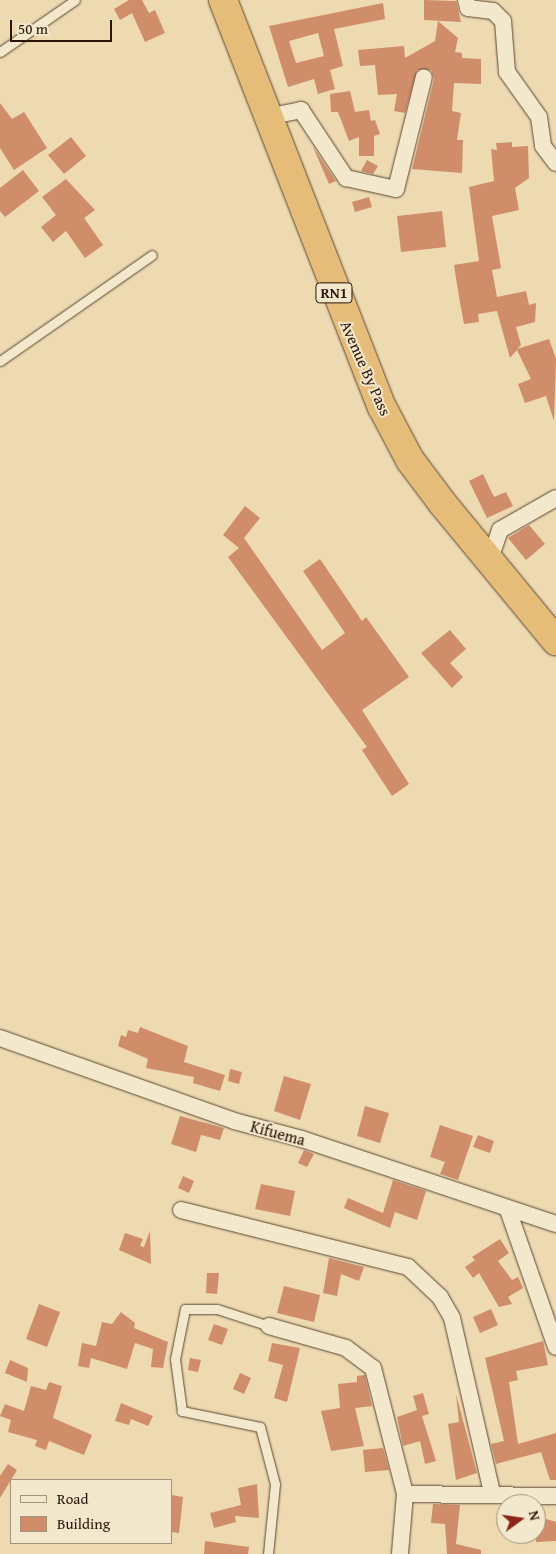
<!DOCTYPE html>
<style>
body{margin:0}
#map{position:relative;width:556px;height:1554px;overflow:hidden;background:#eddab1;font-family:"Gentium Book Plus",serif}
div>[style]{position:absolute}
.building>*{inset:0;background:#cf8d6a}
.roads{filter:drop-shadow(0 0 1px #5b4532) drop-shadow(0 0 1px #5b4532)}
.lane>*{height:9px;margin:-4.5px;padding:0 4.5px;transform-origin:4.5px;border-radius:4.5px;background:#f3e7cc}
.street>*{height:16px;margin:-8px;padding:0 8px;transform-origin:8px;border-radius:8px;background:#f3e7cc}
.highway>*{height:28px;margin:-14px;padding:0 14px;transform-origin:14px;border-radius:14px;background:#e6bd78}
span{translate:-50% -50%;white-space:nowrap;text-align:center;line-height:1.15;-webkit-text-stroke:4px #f3e7cc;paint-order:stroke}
.shield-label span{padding:1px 4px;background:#f3e7cc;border:1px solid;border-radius:4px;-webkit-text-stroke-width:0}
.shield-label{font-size:15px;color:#2a1307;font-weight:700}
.street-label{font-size:16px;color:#2a1307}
.legend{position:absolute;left:10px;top:1479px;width:162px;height:65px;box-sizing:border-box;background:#f3e7cc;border:1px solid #a3927d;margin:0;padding:6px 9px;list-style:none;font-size:15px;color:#2a1307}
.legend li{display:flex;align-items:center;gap:10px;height:25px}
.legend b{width:25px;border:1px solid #a3927d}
.north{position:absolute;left:496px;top:1494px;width:50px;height:50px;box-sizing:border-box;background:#f3e7cc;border:1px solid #a3927d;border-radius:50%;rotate:76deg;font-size:14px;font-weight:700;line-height:20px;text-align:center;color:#2a1307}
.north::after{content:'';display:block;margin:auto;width:18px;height:22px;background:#8f2418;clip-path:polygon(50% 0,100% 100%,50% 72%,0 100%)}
.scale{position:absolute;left:10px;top:20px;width:102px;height:22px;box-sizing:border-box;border:2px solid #2a1307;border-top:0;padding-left:6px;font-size:15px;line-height:18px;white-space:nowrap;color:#2a1307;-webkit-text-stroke:4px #f3e7cc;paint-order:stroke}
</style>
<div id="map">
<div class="building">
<i style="clip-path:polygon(129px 0,142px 0,149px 13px,155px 10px,165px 33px,145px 42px,132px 13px,120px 20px,114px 9px)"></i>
<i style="clip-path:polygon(424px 0,456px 1px,461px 22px,424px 20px)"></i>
<i style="clip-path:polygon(evenodd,383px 3px,385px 19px,334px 29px,343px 66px,330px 70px,335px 89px,318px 94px,314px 79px,288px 87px,269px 26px,383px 3px,318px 33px,324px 56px,296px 63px,289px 41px,318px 33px)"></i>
<i style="clip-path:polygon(438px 21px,458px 38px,455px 52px,462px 53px,462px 58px,481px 59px,481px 84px,454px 83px,452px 111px,461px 113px,457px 140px,463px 140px,462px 173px,412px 169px,434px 79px,431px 70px,417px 70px,405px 113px,394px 111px,397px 94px,378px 95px,375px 65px,360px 66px,358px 50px,404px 46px,405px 58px,435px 41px)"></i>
<i style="clip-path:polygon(350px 91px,355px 112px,369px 110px,371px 121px,375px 120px,380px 134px,374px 136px,374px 156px,359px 156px,359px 137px,349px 141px,338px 112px,331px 112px,330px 94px)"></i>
<i style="clip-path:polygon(0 103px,12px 119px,24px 112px,47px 148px,14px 170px,0 148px)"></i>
<i style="clip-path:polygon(71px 137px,86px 156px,64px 174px,48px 155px)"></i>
<i style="clip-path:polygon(512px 142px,512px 147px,528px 146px,529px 178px,515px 188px,519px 210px,492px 216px,501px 268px,492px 270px,497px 297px,526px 291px,529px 305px,536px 303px,535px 322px,516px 327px,521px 345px,517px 349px,549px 339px,556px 359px,554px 421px,546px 396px,525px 403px,518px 384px,531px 379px,517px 350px,510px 358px,497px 311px,478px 314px,479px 322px,464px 324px,459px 297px,454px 265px,479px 261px,469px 187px,494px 181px,491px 149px,497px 150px,496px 143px)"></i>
<i style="clip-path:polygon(313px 147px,336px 181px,329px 184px)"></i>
<i style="clip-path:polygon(367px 160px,378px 166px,373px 174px,361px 171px)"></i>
<i style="clip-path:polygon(23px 170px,39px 191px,5px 217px,0 211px,0 188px)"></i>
<i style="clip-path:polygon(66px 179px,95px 210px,84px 218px,103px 245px,85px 258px,66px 231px,53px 242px,41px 227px,56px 215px,42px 197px)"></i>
<i style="clip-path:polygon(369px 197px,372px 207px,355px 212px,352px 202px)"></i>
<i style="clip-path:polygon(442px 211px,446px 247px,401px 252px,397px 216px)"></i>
<i style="clip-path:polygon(483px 474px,494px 497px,506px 492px,513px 506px,487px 518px,469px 481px)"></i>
<i style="clip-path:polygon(245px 506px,260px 518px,244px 538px,322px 650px,345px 633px,303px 571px,320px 559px,362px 621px,366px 617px,409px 677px,362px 710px,409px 784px,392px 796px,362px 750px,367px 747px,228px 557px,239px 548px,223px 535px)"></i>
<i style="clip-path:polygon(529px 525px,545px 544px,526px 560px,508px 538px)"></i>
<i style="clip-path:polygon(450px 630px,466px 649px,450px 663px,463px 677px,452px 688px,421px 653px)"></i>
<i style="clip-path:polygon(140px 1027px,188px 1046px,184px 1062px,225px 1075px,220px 1091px,193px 1083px,194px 1077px,146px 1068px,148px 1059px,118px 1046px,121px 1035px,126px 1037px,128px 1030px,138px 1033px)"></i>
<i style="clip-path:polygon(230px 1069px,242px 1072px,239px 1084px,228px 1081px)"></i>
<i style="clip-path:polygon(284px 1076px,311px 1084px,300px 1120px,274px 1111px)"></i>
<i style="clip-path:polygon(365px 1106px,389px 1113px,380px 1143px,357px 1136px)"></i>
<i style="clip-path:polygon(180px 1116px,224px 1128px,220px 1140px,201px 1135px,196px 1152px,171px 1144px)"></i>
<i style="clip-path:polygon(440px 1125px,473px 1136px,458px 1180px,440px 1174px,445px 1162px,430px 1157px)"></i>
<i style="clip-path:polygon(478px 1135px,494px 1141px,490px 1153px,473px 1147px)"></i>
<i style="clip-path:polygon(304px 1150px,314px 1154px,307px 1167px,298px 1163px)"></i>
<i style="clip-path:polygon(183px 1176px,194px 1181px,189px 1193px,178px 1188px)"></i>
<i style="clip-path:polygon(393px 1180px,426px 1191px,417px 1220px,395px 1212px,390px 1228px,344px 1208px,348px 1198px,383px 1213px)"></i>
<i style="clip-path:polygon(261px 1184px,295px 1191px,290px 1216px,255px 1209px)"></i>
<i style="clip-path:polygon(150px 1231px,151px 1264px,119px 1250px,125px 1233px,143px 1239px,140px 1246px,144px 1247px)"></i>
<i style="clip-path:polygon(500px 1239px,509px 1253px,498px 1261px,512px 1280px,518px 1277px,523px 1288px,508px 1297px,512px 1304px,499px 1307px,479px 1273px,473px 1278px,465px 1267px,475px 1260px,472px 1257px)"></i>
<i style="clip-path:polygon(329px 1258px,364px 1267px,359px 1281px,341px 1274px,337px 1296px,323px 1293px)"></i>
<i style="clip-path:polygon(207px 1273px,219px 1273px,217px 1294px,206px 1293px)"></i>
<i style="clip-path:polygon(284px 1286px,320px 1295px,314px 1322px,277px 1313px)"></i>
<i style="clip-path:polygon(39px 1304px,60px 1312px,47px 1347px,26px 1339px)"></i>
<i style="clip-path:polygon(491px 1309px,498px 1325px,480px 1333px,473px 1317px)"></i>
<i style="clip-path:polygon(121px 1312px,135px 1323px,134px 1328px,168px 1342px,163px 1368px,151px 1367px,153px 1349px,135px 1343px,127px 1369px,91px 1358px,89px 1368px,78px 1366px,82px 1343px,96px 1346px,102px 1322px,112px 1324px)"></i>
<i style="clip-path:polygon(214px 1324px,228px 1329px,222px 1345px,208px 1340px)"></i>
<i style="clip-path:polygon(543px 1341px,548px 1365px,516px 1371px,518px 1380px,509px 1382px,518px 1444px,556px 1433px,556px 1480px,550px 1480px,541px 1452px,496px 1464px,491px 1444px,504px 1441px,485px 1358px)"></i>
<i style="clip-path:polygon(272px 1343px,300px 1348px,287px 1402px,274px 1398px,283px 1365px,268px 1361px)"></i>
<i style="clip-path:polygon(190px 1358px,201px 1360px,198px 1372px,188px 1370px)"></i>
<i style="clip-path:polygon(10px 1360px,28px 1368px,27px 1382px,5px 1373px)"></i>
<i style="clip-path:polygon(240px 1373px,251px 1378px,244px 1394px,233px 1389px)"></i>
<i style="clip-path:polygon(365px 1375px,372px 1406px,355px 1408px,364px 1446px,331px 1451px,321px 1411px,340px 1408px,338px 1384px,357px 1382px,357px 1376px)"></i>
<i style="clip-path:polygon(49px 1382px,62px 1386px,53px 1418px,92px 1435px,84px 1455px,49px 1441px,46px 1450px,35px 1446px,37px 1440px,8px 1432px,11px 1420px,0 1416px,5px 1404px,24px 1411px,31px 1386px,46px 1390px)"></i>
<i style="clip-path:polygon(423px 1393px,429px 1414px,422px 1416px,436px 1461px,425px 1464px,420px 1441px,403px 1446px,397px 1417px,417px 1410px,413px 1396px)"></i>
<i style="clip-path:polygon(456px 1394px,477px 1473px,456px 1480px,448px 1424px,459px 1422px)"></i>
<i style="clip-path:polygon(121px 1403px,153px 1416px,148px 1426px,131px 1419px,129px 1425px,115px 1421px)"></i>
<i style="clip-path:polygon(383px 1448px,389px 1470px,365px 1472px,363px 1450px)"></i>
<i style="clip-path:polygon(8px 1464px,17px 1470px,0 1498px,0 1476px)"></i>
<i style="clip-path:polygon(257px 1484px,259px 1518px,235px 1516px,236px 1522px,214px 1528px,210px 1513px,241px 1505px,238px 1488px)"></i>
<i style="clip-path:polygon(171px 1495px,183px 1497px,179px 1533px,171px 1532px)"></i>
<i style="clip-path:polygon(433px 1504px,460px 1505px,456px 1544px,481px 1550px,481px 1554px,447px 1554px,445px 1524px,431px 1523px)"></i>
<i style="clip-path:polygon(546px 1519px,556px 1522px,556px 1541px,536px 1542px,536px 1520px)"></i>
<i style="clip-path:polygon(205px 1541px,249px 1547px,248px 1554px,204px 1554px)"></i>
</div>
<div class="roads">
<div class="lane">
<i style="left:0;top:52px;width:91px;rotate:-34.7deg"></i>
<i style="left:0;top:361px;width:185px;rotate:-34.9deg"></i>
<i style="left:268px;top:1554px;width:70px;rotate:-84.3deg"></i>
<i style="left:275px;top:1484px;width:59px;rotate:-104.7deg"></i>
<i style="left:260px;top:1427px;width:80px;rotate:-168.4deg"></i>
<i style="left:182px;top:1411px;width:52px;rotate:-97.7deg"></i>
<i style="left:175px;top:1359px;width:51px;rotate:-78.7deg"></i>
<i style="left:185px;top:1309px;width:32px"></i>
<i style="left:217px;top:1309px;width:55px;rotate:18.1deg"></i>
</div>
<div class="street">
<i style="left:466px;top:0;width:8px;rotate:76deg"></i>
<i style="left:468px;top:8px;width:25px;rotate:7deg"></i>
<i style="left:493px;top:11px;width:14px;rotate:45deg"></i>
<i style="left:503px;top:21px;width:51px;rotate:85.5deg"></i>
<i style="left:507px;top:72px;width:55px;rotate:54.6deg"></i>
<i style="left:539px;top:117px;width:29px;rotate:82deg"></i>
<i style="left:543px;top:146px;width:21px;rotate:53deg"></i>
<i style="left:266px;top:117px;width:36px;rotate:-11deg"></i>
<i style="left:301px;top:110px;width:82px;rotate:56.5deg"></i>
<i style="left:346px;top:178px;width:51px;rotate:12.4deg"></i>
<i style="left:396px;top:189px;width:115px;rotate:-76deg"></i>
<i style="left:489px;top:562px;width:34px;rotate:-71deg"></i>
<i style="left:500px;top:530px;width:64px;rotate:-29.7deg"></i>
<i style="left:0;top:1038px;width:248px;rotate:19.5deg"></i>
<i style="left:234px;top:1121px;width:70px;rotate:14.8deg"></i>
<i style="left:302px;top:1139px;width:268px;rotate:18.5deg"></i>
<i style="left:181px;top:1210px;width:234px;rotate:14.1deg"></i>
<i style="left:408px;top:1267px;width:44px;rotate:43.2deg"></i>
<i style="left:440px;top:1297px;width:24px;rotate:60deg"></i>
<i style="left:452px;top:1318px;width:180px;rotate:77.1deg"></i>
<i style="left:508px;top:1210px;width:145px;rotate:70.7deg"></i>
<i style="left:269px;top:1326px;width:80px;rotate:15.9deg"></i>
<i style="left:346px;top:1348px;width:34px;rotate:37deg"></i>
<i style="left:373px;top:1368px;width:130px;rotate:75.7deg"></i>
<i style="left:405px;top:1494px;width:60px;rotate:94.8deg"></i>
<i style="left:405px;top:1494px;width:151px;rotate:0.8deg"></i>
</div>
<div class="highway">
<i style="left:223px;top:0;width:437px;rotate:68.7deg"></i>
<i style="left:382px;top:407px;width:60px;rotate:62.2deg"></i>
<i style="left:410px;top:460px;width:55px;rotate:53.1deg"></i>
<i style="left:443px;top:504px;width:178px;rotate:50.5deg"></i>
</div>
</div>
<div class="shield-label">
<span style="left:334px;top:293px">RN1</span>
</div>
<div class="street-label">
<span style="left:366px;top:368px;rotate:66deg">Avenue By Pass</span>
<span style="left:278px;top:1133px;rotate:15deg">Kifuema</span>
</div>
<ul class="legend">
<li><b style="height:6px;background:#f3e7cc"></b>Road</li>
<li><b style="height:14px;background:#cf8d6a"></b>Building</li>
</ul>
<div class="north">N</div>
<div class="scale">50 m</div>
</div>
